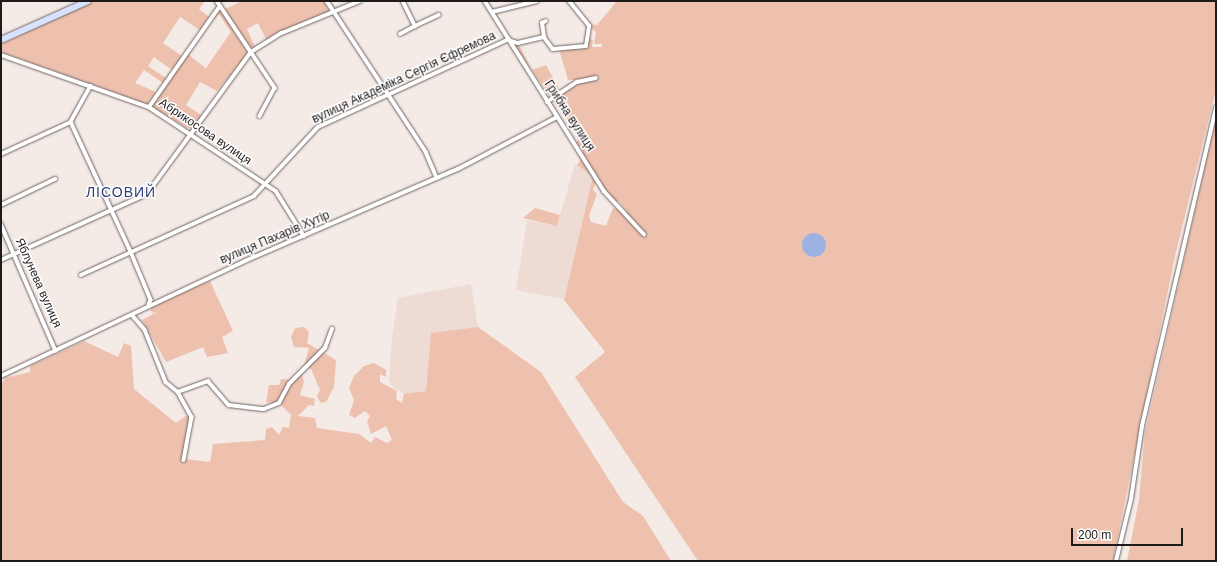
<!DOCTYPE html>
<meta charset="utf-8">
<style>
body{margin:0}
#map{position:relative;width:1217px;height:562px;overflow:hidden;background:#f4eae6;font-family:Helvetica,sans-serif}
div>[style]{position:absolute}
.built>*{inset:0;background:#eddbd4}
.green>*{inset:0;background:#eec1af}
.water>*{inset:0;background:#9db1e3}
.round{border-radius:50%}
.roads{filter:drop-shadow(0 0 1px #6e6562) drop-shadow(0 0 1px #6e6562)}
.minor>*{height:3.5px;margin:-1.75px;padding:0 1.75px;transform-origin:1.75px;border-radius:1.75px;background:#fff}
.primary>*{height:6px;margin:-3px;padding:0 3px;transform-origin:3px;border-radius:3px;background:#d6e2fe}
span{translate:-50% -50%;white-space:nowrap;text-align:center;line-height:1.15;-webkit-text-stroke:3px #fff;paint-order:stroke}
.street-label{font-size:12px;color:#1f1b1a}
.quarter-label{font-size:14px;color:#2b3e77;letter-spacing:1px}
.frame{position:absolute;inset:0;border:2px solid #1f1b1a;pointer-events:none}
.scale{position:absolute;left:1071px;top:528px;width:112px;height:18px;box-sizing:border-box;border:2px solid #1f1b1a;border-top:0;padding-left:5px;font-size:12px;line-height:14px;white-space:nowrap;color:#1f1b1a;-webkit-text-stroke:3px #fff;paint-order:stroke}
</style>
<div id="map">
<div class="built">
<i style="clip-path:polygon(575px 164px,593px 176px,564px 299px,516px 290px,527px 220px,557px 226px)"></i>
<i style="clip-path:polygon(471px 284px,478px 327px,431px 334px,426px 391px,408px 396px,393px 387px,389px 382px,392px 336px,398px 298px)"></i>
</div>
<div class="green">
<i style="clip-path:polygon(94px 1px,205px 1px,199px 9px,209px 17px,200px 30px,180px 17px,163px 43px,182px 56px,172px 70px,154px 57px,148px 66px,166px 78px,163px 83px,144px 70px,135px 83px,156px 92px,147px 104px,1px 52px,1px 44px)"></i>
<i style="clip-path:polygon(242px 1px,324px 1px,329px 13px,267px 41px,258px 23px,247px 29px,255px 47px,250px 47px,225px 9px)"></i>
<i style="clip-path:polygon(evenodd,617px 1px,1216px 1px,1216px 90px,1175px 256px,1113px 561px,698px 561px,575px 377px,605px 352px,564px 300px,593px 176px,577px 165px,583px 157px,575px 144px,579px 138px,516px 47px,518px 43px,532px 70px,546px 65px,562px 94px,584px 80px,568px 80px,559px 49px,584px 46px,588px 38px,593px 40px,592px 47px,602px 47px,602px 44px,594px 44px,596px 32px,588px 24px,597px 25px,617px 1px,597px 180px,614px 203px,619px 201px,628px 212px,613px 208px,606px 226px,591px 222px,589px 216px,597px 194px,593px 190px,597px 180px)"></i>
<i style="clip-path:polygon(220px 9px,248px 54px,217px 91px,200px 82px,186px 105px,201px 115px,191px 128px,187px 128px,154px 108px,153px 104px,190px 51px,190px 56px,206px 68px,231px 32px,219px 14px,209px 24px)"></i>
<i style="clip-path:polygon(1216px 118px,1216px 561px,1127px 561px,1139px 500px,1145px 432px)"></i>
<i style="clip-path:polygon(535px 208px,560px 215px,557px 226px,523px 218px)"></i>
<i style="clip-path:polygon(290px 226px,289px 235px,284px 243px,278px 231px)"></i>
<i style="clip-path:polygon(210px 281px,233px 331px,222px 337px,228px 353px,207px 357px,203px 347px,166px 362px,142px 320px,157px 312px,152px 313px,150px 306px)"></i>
<i style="clip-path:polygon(304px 327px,309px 332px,307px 343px,336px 360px,334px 387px,326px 402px,321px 403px,317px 397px,320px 390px,311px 369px,304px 367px,309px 348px,294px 347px,291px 337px,295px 328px)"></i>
<i style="clip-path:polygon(478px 327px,541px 372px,623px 502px,643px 516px,671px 561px,1px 561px,1px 385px,5px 378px,30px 372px,30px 366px,84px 341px,118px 357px,124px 343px,131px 346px,134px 389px,176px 423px,189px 414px,192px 417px,184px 459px,210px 462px,213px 444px,265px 440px,266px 429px,272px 427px,279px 435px,283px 427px,289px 428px,291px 415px,279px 403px,266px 402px,269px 385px,279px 385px,281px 379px,290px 380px,301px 372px,304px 382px,300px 395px,315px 399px,314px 406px,309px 405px,298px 416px,315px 418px,317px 428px,359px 434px,371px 443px,375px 437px,387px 443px,392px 440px,386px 426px,371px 434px,367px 421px,370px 416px,365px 411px,355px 418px,349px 415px,354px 400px,349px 388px,354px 376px,364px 366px,374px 363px,386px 370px,386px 377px,380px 374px,380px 382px,397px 391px,396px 399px,402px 403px,404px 394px,426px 391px,431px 333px)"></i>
</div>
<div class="water">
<i class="round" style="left:802px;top:233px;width:24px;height:24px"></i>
</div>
<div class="roads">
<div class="minor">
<i style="left:217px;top:1px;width:105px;rotate:56.3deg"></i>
<i style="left:275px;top:88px;width:32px;rotate:118deg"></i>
<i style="left:327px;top:1px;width:181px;rotate:56.7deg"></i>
<i style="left:426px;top:152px;width:28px;rotate:67deg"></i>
<i style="left:403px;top:1px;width:28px;rotate:64deg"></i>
<i style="left:415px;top:26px;width:26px;rotate:-25deg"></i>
<i style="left:485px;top:1px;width:224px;rotate:57.9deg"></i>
<i style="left:604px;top:191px;width:59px;rotate:47.1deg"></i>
<i style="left:492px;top:12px;width:46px;rotate:-13.7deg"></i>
<i style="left:400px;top:34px;width:17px;rotate:-28deg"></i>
<i style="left:544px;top:37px;width:14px;rotate:-98deg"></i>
<i style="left:542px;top:23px;width:4px;rotate:-27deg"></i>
<i style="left:511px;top:41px;width:7px;rotate:16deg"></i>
<i style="left:518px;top:43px;width:27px;rotate:-13deg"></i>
<i style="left:544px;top:37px;width:15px;rotate:53deg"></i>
<i style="left:553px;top:49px;width:33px;rotate:-5deg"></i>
<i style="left:586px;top:46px;width:20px;rotate:-81deg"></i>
<i style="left:589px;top:26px;width:32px;rotate:-129deg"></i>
<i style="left:1px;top:55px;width:157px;rotate:19.4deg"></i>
<i style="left:149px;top:107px;width:152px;rotate:33.5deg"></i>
<i style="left:276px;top:191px;width:53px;rotate:58.1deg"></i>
<i style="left:91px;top:86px;width:41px;rotate:119.1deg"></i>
<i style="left:71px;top:122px;width:143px;rotate:65.2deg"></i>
<i style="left:131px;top:252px;width:52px;rotate:67.4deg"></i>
<i style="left:151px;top:300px;width:5px;rotate:112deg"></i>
<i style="left:547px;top:102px;width:36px;rotate:-34deg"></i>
<i style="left:577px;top:82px;width:19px;rotate:-12deg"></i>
<i style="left:149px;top:107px;width:123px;rotate:-54.9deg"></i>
<i style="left:1px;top:154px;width:77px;rotate:-24.6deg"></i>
<i style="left:1px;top:205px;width:60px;rotate:-25.7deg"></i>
<i style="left:1px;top:224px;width:138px;rotate:66.6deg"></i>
<i style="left:1px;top:260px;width:160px;rotate:-24.3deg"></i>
<i style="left:147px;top:194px;width:176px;rotate:-53.8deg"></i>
<i style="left:251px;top:52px;width:36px;rotate:-32deg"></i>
<i style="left:282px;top:33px;width:84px;rotate:-22.3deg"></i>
<i style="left:81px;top:275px;width:190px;rotate:-24.5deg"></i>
<i style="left:254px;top:196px;width:94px;rotate:-47.2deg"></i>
<i style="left:318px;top:127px;width:210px;rotate:-24.7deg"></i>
<i style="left:133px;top:316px;width:18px;rotate:49deg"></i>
<i style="left:145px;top:330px;width:56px;rotate:68deg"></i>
<i style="left:166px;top:382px;width:16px;rotate:40deg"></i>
<i style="left:178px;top:392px;width:32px;rotate:-20deg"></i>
<i style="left:208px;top:381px;width:32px;rotate:49deg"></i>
<i style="left:229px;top:405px;width:35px;rotate:7deg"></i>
<i style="left:264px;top:409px;width:16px;rotate:-22deg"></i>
<i style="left:279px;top:403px;width:21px;rotate:-62deg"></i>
<i style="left:289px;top:384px;width:51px;rotate:-45deg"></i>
<i style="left:325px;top:348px;width:20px;rotate:-70deg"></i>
<i style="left:1px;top:376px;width:270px;rotate:-25.2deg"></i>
<i style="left:245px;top:261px;width:232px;rotate:-23.4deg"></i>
<i style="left:458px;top:169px;width:112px;rotate:-27.7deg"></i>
<i style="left:178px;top:392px;width:29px;rotate:61deg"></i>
<i style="left:192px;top:417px;width:44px;rotate:100.5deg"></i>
<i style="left:1116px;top:561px;width:64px;rotate:-76.4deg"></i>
<i style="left:1131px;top:499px;width:74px;rotate:-81.4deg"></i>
<i style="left:1142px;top:426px;width:327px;rotate:-76.9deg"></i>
</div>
<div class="primary">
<i style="left:1px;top:40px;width:95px;rotate:-24.1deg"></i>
</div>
</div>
<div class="street-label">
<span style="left:404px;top:78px;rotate:-25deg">вулиця Академіка Сергія Єфремова</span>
<span style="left:569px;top:116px;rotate:57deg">Грибна вулиця</span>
<span style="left:205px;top:132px;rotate:34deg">Абрикосова вулиця</span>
<span style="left:275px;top:238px;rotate:-23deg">вулиця Пахарів Хутір</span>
<span style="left:38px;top:283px;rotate:66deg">Яблунева вулиця</span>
</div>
<div class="quarter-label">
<span style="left:121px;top:192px">ЛІСОВИЙ</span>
</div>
<div class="frame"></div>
<div class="scale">200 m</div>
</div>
